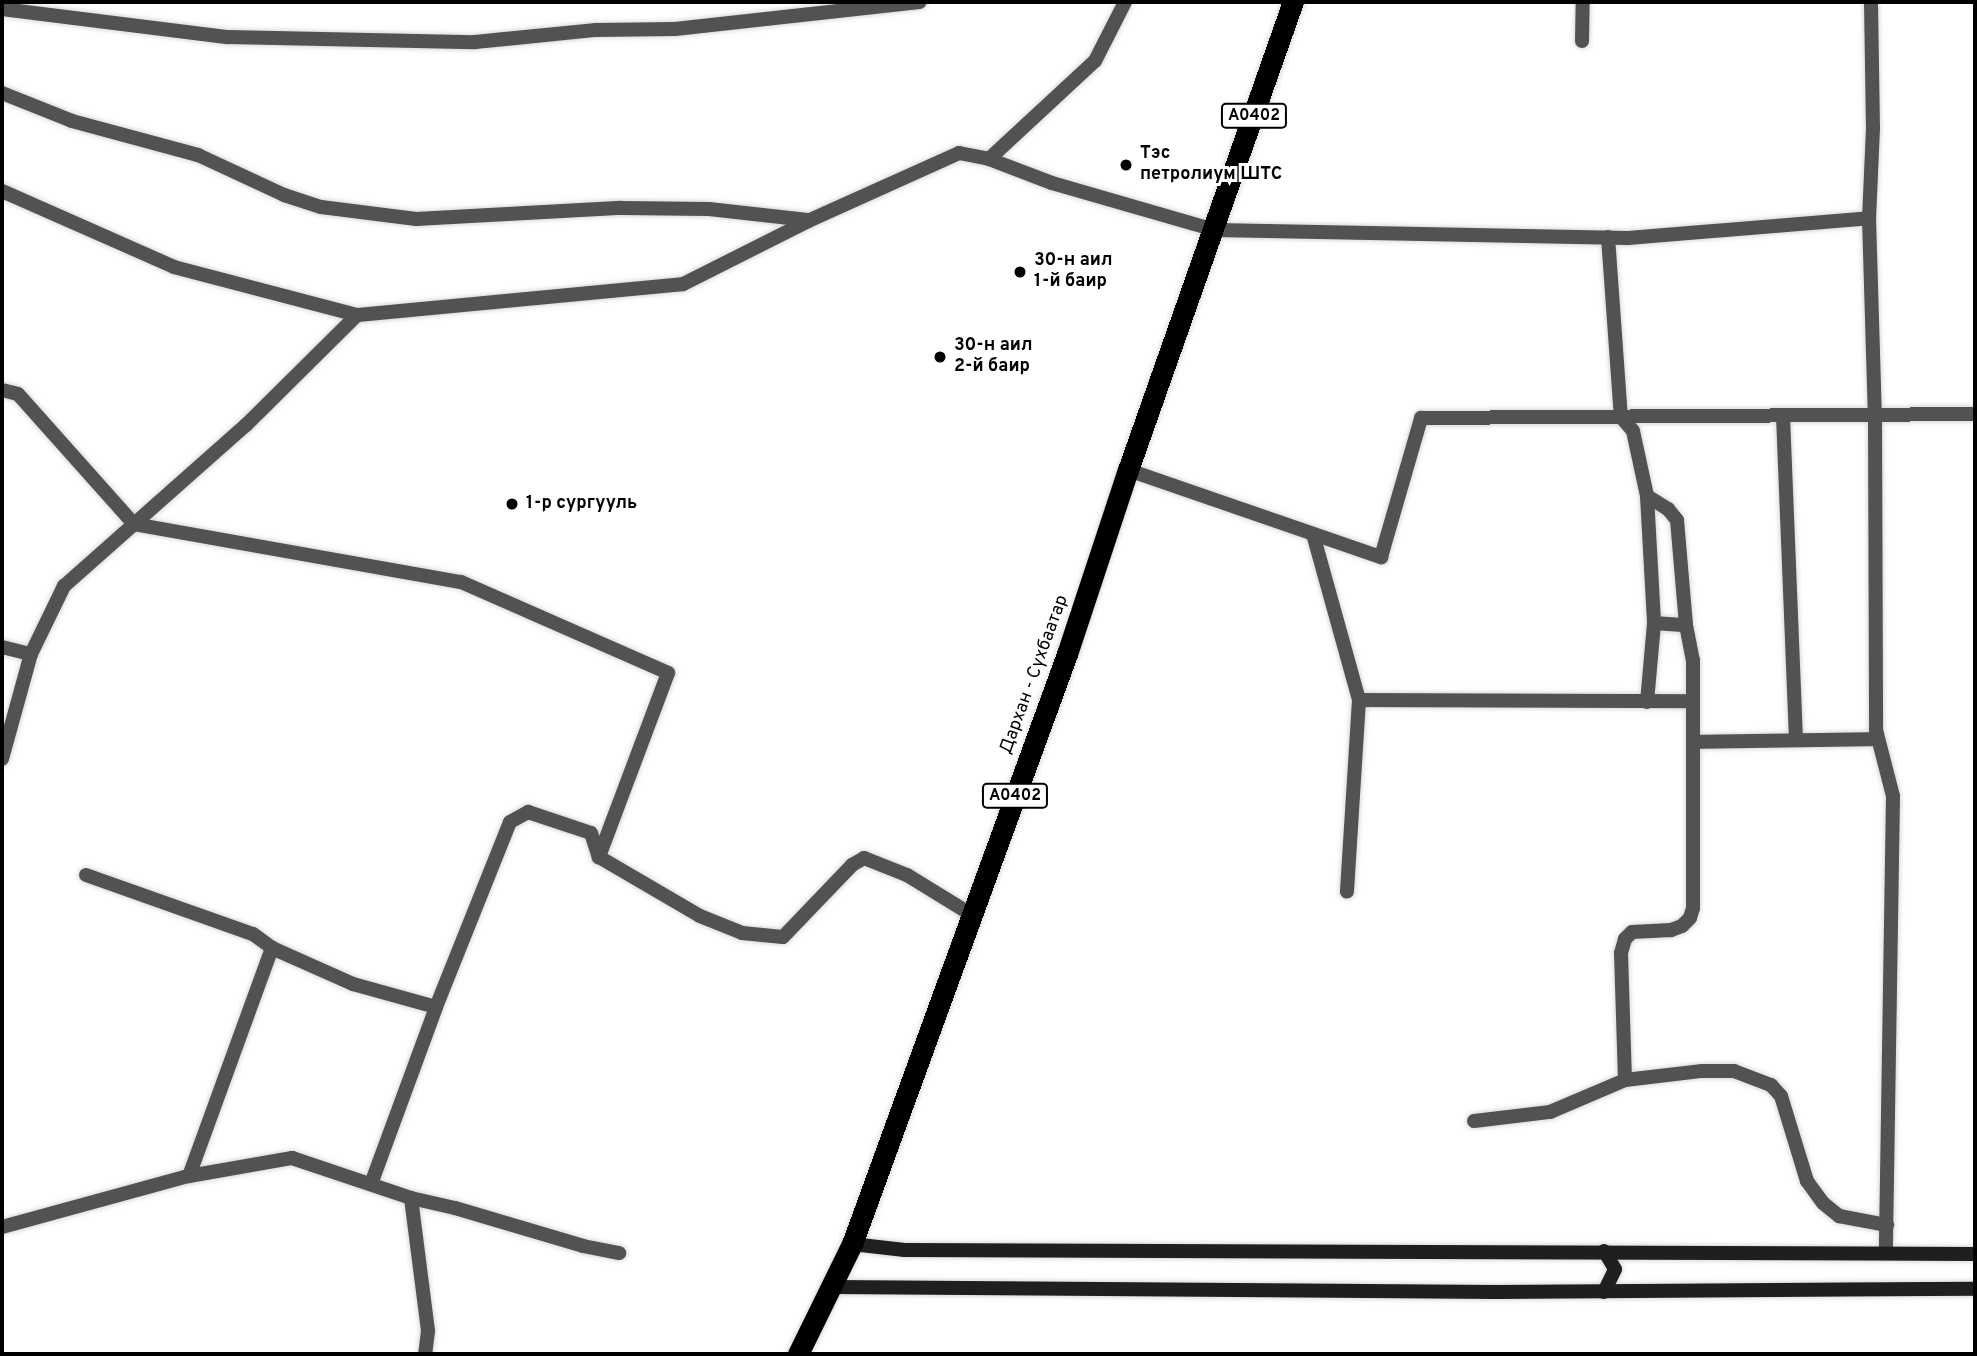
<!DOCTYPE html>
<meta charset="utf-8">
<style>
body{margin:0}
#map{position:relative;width:1977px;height:1356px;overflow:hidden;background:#fff;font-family:Overpass,sans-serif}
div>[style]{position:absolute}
.roads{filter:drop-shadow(0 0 2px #dbdbdb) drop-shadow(0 0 2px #dbdbdb)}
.street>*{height:14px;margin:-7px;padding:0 7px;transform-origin:7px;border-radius:7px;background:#525252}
.secondary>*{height:14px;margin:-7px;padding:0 7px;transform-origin:7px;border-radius:7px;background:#1f1f1f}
.highway>*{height:21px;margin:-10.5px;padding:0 10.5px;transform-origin:10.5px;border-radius:10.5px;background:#000}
.dots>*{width:19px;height:19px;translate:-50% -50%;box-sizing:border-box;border:4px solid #fff;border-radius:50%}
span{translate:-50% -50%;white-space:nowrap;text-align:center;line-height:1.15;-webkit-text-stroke:6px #fff;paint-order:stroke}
.shield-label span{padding:2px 5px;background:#fff;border:2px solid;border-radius:5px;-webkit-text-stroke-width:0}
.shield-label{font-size:16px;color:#000;font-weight:700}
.poi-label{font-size:18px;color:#000;font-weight:700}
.left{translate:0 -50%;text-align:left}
.street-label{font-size:18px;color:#000}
.frame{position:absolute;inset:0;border:4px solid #000;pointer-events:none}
</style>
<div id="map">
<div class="roads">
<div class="street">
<i style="left:1871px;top:2px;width:126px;rotate:89.1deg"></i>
<i style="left:1873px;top:128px;width:90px;rotate:92.5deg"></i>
<i style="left:1869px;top:218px;width:197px;rotate:88.3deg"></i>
<i style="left:1875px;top:415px;width:315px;rotate:89.8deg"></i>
<i style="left:1876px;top:730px;width:68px;rotate:75.6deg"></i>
<i style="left:1893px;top:796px;width:455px;rotate:90.9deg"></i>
<i style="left:2px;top:9px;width:228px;rotate:7.1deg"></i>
<i style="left:228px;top:37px;width:247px;rotate:1.2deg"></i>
<i style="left:475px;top:42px;width:122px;rotate:-5.7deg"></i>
<i style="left:596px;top:30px;width:79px;rotate:-0.7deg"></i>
<i style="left:675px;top:29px;width:246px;rotate:-6.3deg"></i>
<i style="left:1582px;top:41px;width:39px;rotate:-89deg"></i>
<i style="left:2px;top:93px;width:75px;rotate:21.8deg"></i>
<i style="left:72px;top:121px;width:131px;rotate:15.1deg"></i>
<i style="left:198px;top:155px;width:95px;rotate:24.9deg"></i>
<i style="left:284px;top:195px;width:39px;rotate:18deg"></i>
<i style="left:321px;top:207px;width:96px;rotate:7.2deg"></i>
<i style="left:416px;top:219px;width:206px;rotate:-3.1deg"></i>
<i style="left:622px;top:208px;width:87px;rotate:0.7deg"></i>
<i style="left:709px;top:209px;width:99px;rotate:6.4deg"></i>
<i style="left:989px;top:159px;width:67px;rotate:20.9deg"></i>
<i style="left:1052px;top:183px;width:170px;rotate:16.1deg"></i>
<i style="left:1215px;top:230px;width:413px;rotate:1.1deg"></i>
<i style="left:1628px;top:238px;width:242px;rotate:-4.7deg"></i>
<i style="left:2px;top:191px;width:188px;rotate:23.8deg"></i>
<i style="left:174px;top:267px;width:189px;rotate:14.7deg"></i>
<i style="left:1608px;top:237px;width:180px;rotate:85.9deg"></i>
<i style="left:1621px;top:417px;width:18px;rotate:49deg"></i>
<i style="left:1633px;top:431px;width:66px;rotate:77.8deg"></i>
<i style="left:1647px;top:496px;width:25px;rotate:32deg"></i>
<i style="left:1668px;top:509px;width:14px;rotate:51deg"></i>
<i style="left:1677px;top:520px;width:105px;rotate:85.1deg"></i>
<i style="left:1686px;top:625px;width:36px;rotate:79deg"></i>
<i style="left:1693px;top:660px;width:248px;rotate:90deg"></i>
<i style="left:1693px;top:908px;width:10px;rotate:107deg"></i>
<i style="left:1690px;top:918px;width:11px;rotate:135deg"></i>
<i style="left:1682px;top:926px;width:12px;rotate:160deg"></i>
<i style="left:1671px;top:930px;width:39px;rotate:177deg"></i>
<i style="left:1632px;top:932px;width:10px;rotate:135deg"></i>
<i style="left:1625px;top:939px;width:15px;rotate:106deg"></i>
<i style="left:1621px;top:953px;width:127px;rotate:88.2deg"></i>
<i style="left:2px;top:390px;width:16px;rotate:14deg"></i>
<i style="left:18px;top:394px;width:174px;rotate:48.3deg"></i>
<i style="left:134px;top:524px;width:332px;rotate:10.1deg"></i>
<i style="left:461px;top:582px;width:226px;rotate:23.7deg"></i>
<i style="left:668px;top:673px;width:197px;rotate:110.6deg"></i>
<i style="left:1783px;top:416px;width:324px;rotate:87.7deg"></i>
<i style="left:1128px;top:470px;width:268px;rotate:19deg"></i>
<i style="left:1381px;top:557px;width:145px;rotate:-73.9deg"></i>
<i style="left:1421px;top:418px;width:554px;rotate:-0.41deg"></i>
<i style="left:1647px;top:496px;width:127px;rotate:86.8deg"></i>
<i style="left:1313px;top:534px;width:172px;rotate:74.5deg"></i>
<i style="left:1359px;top:700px;width:192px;rotate:93.6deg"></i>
<i style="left:2px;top:647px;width:30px;rotate:14deg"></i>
<i style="left:1359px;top:700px;width:334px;rotate:0.2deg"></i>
<i style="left:1647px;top:702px;width:79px;rotate:-84.9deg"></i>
<i style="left:1654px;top:623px;width:32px;rotate:4deg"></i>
<i style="left:1694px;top:742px;width:183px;rotate:-0.9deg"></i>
<i style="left:2px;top:759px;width:109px;rotate:-74.6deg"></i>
<i style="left:31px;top:654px;width:76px;rotate:-64.1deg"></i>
<i style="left:64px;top:586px;width:243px;rotate:-41.5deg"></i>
<i style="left:246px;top:425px;width:156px;rotate:-44.7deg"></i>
<i style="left:357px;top:315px;width:327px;rotate:-5.4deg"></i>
<i style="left:683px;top:284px;width:140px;rotate:-26.7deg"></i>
<i style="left:808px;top:221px;width:166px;rotate:-24.2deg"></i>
<i style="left:959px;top:153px;width:31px;rotate:11deg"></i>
<i style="left:989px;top:159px;width:144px;rotate:-42.8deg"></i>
<i style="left:1095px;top:61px;width:66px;rotate:-63deg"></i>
<i style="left:86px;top:875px;width:177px;rotate:19.5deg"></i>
<i style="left:253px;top:934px;width:24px;rotate:36deg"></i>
<i style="left:272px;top:948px;width:89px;rotate:24deg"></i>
<i style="left:353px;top:984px;width:86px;rotate:15.5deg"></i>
<i style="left:1474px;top:1121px;width:77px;rotate:-6.8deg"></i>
<i style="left:1550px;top:1112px;width:82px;rotate:-23.1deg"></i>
<i style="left:1625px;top:1080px;width:78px;rotate:-6.7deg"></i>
<i style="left:1702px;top:1071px;width:32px"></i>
<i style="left:1734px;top:1071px;width:40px;rotate:21deg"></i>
<i style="left:1771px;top:1085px;width:15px;rotate:48deg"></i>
<i style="left:1781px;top:1096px;width:89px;rotate:73deg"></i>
<i style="left:1807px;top:1181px;width:27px;rotate:54deg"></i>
<i style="left:1823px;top:1203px;width:21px;rotate:39deg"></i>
<i style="left:1839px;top:1216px;width:49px;rotate:10.6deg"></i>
<i style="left:189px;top:1176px;width:243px;rotate:-70deg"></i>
<i style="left:371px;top:1184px;width:189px;rotate:-69.8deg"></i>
<i style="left:436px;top:1007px;width:199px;rotate:-68.2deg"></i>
<i style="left:510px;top:822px;width:21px;rotate:-29deg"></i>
<i style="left:528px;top:812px;width:66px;rotate:18.4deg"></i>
<i style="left:591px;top:833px;width:25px;rotate:72deg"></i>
<i style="left:599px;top:857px;width:117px;rotate:30.3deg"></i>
<i style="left:700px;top:916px;width:45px;rotate:22deg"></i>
<i style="left:742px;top:933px;width:41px;rotate:5.6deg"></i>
<i style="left:783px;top:937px;width:100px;rotate:-46.2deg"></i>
<i style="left:852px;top:865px;width:14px;rotate:-30deg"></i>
<i style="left:864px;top:858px;width:46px;rotate:21.6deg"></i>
<i style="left:907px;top:875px;width:76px;rotate:31.6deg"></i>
<i style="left:411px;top:1198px;width:134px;rotate:82.7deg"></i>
<i style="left:428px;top:1331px;width:23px;rotate:97deg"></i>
<i style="left:2px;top:1227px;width:194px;rotate:-15.3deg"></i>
<i style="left:189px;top:1176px;width:105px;rotate:-9.9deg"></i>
<i style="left:292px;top:1158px;width:126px;rotate:18.6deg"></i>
<i style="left:411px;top:1198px;width:45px;rotate:12.8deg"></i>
<i style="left:455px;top:1208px;width:134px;rotate:16.5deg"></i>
<i style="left:583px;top:1246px;width:37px;rotate:11deg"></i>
</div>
<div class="secondary">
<i style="left:852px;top:1244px;width:53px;rotate:6.5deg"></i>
<i style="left:905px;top:1250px;width:1070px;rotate:0.21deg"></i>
<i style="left:832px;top:1287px;width:664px;rotate:0.43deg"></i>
<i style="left:1496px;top:1292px;width:479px;rotate:-0.4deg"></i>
<i style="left:1604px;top:1292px;width:25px;rotate:-64deg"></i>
<i style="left:1615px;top:1269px;width:21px;rotate:-121deg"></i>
</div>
<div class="highway">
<i style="left:798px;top:1354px;width:123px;rotate:-63.9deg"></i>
<i style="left:852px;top:1244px;width:628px;rotate:-69.98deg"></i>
<i style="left:1067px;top:654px;width:194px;rotate:-71.7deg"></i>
<i style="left:1128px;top:470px;width:496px;rotate:-70.6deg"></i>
</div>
</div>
<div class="dots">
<i style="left:1126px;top:165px;background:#000"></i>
<i style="left:1020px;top:272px;background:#000"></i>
<i style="left:940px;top:357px;background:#000"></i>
<i style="left:512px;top:504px;background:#000"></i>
</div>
<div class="shield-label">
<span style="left:1254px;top:116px">A0402</span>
<span style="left:1015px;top:796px">A0402</span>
</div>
<div class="poi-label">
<span class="left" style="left:1140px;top:165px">Тэс<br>петролиум ШТС</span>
<span class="left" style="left:1034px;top:272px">30-н аил<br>1-й баир</span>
<span class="left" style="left:954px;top:357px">30-н аил<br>2-й баир</span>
<span class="left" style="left:526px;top:504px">1-р сургууль</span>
</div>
<div class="street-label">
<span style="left:1035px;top:675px;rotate:-70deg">Дархан - Сүхбаатар</span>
</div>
<div class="frame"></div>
</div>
